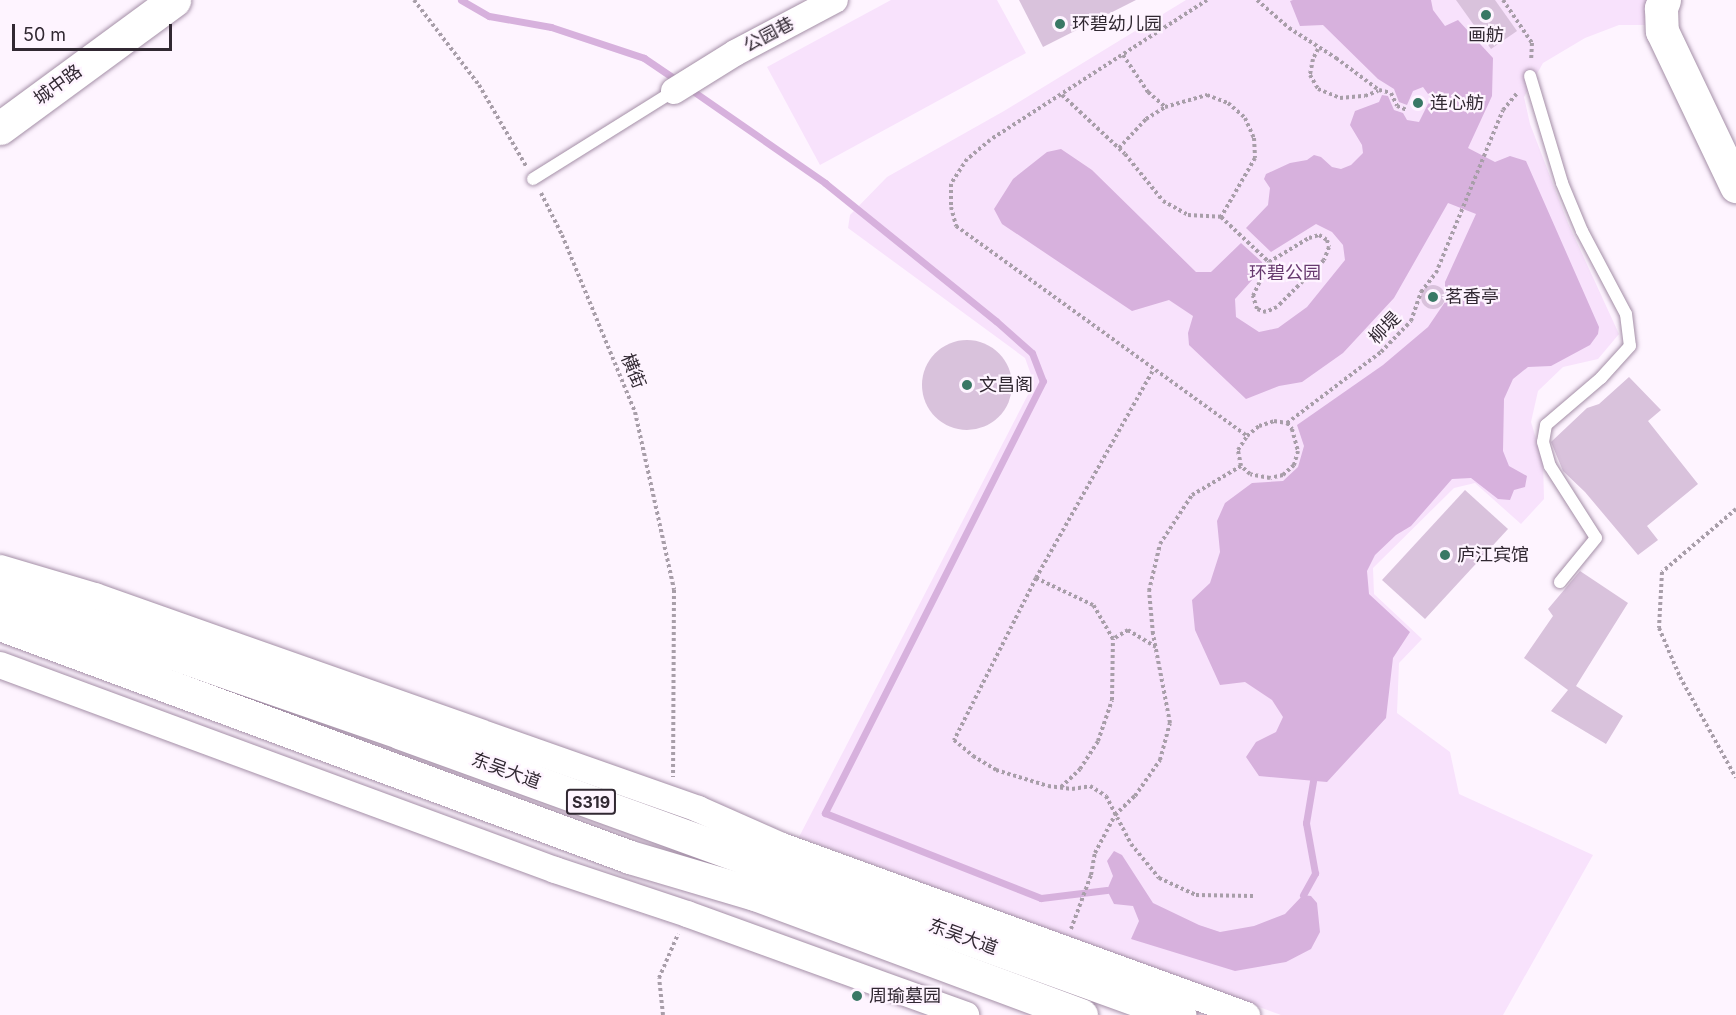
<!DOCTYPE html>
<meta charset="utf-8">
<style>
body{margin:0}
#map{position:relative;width:1736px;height:1015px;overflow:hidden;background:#fef4ff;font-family:Inter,"Noto Sans SC",sans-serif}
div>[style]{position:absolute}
.green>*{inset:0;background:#f8e2fc}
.water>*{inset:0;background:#d7b1dd}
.stream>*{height:7px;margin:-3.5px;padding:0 3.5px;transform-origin:3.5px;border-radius:3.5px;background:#d7b1dd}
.building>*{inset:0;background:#d9c2dc}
.round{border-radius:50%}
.path>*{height:4px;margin-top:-2px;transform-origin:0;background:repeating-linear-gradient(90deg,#a89ea9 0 3px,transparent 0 6px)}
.roads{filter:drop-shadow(0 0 2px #a48fa7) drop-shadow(0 0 2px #a48fa7)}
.lane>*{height:12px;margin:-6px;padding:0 6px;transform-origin:6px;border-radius:6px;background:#fff}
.street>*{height:26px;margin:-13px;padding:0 13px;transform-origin:13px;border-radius:13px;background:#fff}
.secondary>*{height:33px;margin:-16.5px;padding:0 16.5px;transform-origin:16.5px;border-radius:16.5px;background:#fff}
.primary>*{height:33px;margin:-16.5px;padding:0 16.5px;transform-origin:16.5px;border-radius:16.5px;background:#fff}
.dots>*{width:16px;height:16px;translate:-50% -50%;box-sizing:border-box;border:3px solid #fef4ff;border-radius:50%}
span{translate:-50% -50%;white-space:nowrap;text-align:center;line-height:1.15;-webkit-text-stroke:4.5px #fef4ff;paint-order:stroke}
.shield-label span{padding:2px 4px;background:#fef4ff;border:2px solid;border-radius:4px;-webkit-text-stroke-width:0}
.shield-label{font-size:16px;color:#312832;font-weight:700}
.poi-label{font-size:18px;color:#312832}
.left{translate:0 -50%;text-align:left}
.street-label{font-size:18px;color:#312832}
.park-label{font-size:18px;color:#67396f}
.scale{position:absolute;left:12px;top:24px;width:160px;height:27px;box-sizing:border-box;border:3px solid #312832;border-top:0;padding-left:8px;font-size:18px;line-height:21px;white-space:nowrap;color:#312832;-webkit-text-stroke:4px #fef4ff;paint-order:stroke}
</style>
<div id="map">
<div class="green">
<i style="clip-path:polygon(891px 0,997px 0,1026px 53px,820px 165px,767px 67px)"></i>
<i style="clip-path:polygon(1186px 0,1650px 0,1648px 25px,1619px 25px,1585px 38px,1543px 63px,1524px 97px,1530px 124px,1568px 223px,1619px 334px,1598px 359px,1563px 367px,1538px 391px,1531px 422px,1543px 461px,1544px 499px,1521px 524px,1475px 483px,1454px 488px,1373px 568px,1374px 594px,1422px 639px,1399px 663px,1397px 713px,1450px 752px,1459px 794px,1593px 855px,1503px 1015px,1281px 1015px,799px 837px,1034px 383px,1025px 358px,848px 228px,850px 215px,887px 177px,1004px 111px)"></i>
</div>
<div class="water">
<i style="clip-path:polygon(1293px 0,1431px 0,1433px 10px,1445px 26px,1458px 20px,1493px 58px,1492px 96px,1468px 148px,1495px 162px,1510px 156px,1526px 161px,1599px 327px,1598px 334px,1590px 345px,1551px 366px,1528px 367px,1513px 379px,1504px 399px,1503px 451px,1509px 466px,1527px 476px,1525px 487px,1514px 490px,1510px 500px,1498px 499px,1471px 478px,1452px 479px,1411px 526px,1396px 535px,1375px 555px,1367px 571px,1369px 594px,1410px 632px,1393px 658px,1386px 718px,1327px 782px,1259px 776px,1246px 757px,1256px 742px,1276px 732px,1283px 717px,1272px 700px,1245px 682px,1220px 685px,1195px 630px,1192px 600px,1210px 583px,1220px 552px,1217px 521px,1225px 503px,1252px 483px,1283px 481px,1298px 467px,1304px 446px,1297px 425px,1383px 365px,1428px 327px,1445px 302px,1445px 282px,1476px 214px,1448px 203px,1394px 298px,1343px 353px,1302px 382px,1279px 386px,1246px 399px,1189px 345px,1188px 333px,1193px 316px,1169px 300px,1132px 311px,1002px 224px,994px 209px,1013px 179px,1047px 152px,1061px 149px,1092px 170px,1196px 272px,1211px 272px,1241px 243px,1262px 262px,1261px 270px,1235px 299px,1236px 317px,1259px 332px,1278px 328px,1307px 307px,1345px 260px,1343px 245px,1332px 232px,1316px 224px,1271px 252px,1246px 228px,1268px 205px,1270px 188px,1264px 179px,1266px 174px,1290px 163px,1307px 160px,1314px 155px,1321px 157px,1332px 167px,1341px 169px,1351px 165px,1363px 153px,1362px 145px,1350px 125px,1355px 111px,1379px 102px,1382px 95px,1388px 96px,1394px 110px,1403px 113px,1407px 120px,1419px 122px,1431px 98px,1423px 87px,1413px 91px,1407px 105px,1399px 102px,1394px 89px,1378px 79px,1323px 25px,1300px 26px,1290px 1px)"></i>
<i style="clip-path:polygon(1114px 851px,1122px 855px,1153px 903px,1199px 925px,1220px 932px,1254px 926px,1285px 914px,1303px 895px,1311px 896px,1317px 903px,1320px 932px,1311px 949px,1286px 962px,1235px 971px,1131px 939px,1139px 921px,1133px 906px,1114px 904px,1107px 890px,1113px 876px,1107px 861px)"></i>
</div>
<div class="stream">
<i style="left:461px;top:0;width:32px;rotate:30deg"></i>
<i style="left:489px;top:16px;width:63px;rotate:10.1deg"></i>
<i style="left:551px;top:27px;width:98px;rotate:18.4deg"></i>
<i style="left:644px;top:58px;width:41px;rotate:34.1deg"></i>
<i style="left:690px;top:89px;width:165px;rotate:34.8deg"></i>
<i style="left:825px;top:183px;width:220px;rotate:38.9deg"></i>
<i style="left:996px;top:321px;width:48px;rotate:41.6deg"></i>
<i style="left:1032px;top:353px;width:30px;rotate:69deg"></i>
<i style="left:1043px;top:381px;width:484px;rotate:116.8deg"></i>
<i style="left:825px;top:813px;width:232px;rotate:21.5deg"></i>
<i style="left:1041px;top:898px;width:66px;rotate:-6.9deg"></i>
<i style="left:1303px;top:895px;width:25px;rotate:-61deg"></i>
<i style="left:1315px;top:873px;width:51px;rotate:-100.2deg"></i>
<i style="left:1306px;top:823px;width:43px;rotate:-80.5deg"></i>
</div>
<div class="building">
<i style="clip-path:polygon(1019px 0,1136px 0,1043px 47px)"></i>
<i style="clip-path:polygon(1456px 0,1495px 0,1517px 31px,1491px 49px)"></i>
<i class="round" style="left:1421px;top:285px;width:24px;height:24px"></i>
<i class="round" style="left:922px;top:340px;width:90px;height:90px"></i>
<i style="clip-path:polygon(1629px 377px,1661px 410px,1648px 421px,1698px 484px,1647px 526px,1658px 540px,1638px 555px,1585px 492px,1563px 471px,1551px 442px,1587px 408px,1599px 404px)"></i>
<i style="clip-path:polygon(1465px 490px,1508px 529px,1425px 619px,1382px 580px)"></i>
<i style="clip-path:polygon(1580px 571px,1628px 603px,1576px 686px,1623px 716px,1606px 744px,1551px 711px,1568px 690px,1524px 658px,1553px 616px,1548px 609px)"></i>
</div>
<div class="path">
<i style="left:414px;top:0;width:107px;rotate:52.6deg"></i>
<i style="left:479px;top:85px;width:94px;rotate:59.9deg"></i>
<i style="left:1207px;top:0;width:258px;rotate:147.2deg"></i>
<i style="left:990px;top:140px;width:30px;rotate:140deg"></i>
<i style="left:967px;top:159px;width:30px;rotate:123deg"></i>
<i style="left:951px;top:184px;width:23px;rotate:90deg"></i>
<i style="left:951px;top:207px;width:20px;rotate:75deg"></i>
<i style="left:956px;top:226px;width:359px;rotate:35.8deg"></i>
<i style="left:1257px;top:0;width:43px;rotate:41.2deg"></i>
<i style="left:1289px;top:28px;width:56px;rotate:32.6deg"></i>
<i style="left:1336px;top:58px;width:54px;rotate:36.7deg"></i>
<i style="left:1379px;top:90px;width:12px;rotate:14deg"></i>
<i style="left:1391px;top:93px;width:14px;rotate:65deg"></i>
<i style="left:1397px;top:106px;width:11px;rotate:22deg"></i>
<i style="left:1503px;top:0;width:52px;rotate:56deg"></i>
<i style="left:1532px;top:43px;width:18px;rotate:93deg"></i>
<i style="left:1318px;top:49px;width:11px;rotate:117deg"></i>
<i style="left:1313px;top:59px;width:16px;rotate:101deg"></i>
<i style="left:1310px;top:75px;width:16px;rotate:60deg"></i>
<i style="left:1318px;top:89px;width:24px;rotate:22deg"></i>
<i style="left:1340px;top:98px;width:25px;rotate:-5deg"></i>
<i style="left:1365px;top:96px;width:14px;rotate:-21deg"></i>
<i style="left:1123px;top:55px;width:45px;rotate:56deg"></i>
<i style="left:1148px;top:92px;width:23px;rotate:41deg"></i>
<i style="left:1062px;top:95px;width:86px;rotate:43.1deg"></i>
<i style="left:1125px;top:154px;width:60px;rotate:51deg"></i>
<i style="left:1163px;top:201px;width:29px;rotate:29deg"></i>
<i style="left:1188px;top:215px;width:33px;rotate:3deg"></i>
<i style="left:1221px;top:217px;width:66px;rotate:43.2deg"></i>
<i style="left:1119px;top:148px;width:40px;rotate:-47deg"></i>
<i style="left:1146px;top:119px;width:22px;rotate:-32deg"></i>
<i style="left:1165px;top:107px;width:44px;rotate:-15.9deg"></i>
<i style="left:1207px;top:95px;width:22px;rotate:21deg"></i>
<i style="left:1228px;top:103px;width:23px;rotate:41deg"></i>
<i style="left:1245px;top:118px;width:22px;rotate:66deg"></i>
<i style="left:1254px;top:138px;width:20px;rotate:87deg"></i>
<i style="left:1255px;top:158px;width:68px;rotate:120deg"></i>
<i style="left:541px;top:193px;width:47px;rotate:63.4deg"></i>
<i style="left:562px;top:235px;width:191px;rotate:67.6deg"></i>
<i style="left:635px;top:412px;width:182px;rotate:77.6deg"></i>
<i style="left:674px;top:590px;width:187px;rotate:90.3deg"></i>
<i style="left:1319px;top:235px;width:9px;rotate:32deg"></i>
<i style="left:1327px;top:240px;width:7px;rotate:74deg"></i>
<i style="left:1329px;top:247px;width:14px;rotate:111deg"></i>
<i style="left:1324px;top:260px;width:66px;rotate:135deg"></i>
<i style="left:1277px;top:307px;width:12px;rotate:156deg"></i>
<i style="left:1266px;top:312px;width:9px;rotate:-162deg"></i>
<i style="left:1257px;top:309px;width:14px;rotate:-107deg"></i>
<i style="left:1253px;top:296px;width:38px;rotate:-65deg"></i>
<i style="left:1269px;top:262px;width:47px;rotate:-31deg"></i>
<i style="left:1309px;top:238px;width:10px;rotate:-17deg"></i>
<i style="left:1274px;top:421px;width:13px;rotate:9deg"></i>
<i style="left:1287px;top:423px;width:8px;rotate:50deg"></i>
<i style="left:1292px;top:429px;width:23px;rotate:75deg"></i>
<i style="left:1298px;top:451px;width:15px;rotate:106deg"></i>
<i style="left:1294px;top:465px;width:15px;rotate:138deg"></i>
<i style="left:1283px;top:475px;width:13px;rotate:167deg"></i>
<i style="left:1270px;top:478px;width:20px;rotate:-169deg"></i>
<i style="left:1250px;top:474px;width:12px;rotate:-138deg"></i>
<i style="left:1241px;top:466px;width:16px;rotate:-101deg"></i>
<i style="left:1238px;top:450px;width:17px;rotate:-57deg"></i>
<i style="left:1247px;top:436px;width:16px;rotate:-40deg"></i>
<i style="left:1259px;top:426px;width:16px;rotate:-18deg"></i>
<i style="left:1287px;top:423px;width:118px;rotate:-37.1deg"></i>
<i style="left:1381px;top:352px;width:43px;rotate:-45.9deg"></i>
<i style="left:1411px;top:321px;width:31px;rotate:-71deg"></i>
<i style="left:1421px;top:292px;width:24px;rotate:-52deg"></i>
<i style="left:1436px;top:273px;width:176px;rotate:-67.7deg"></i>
<i style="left:1503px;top:110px;width:23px;rotate:-50deg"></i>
<i style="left:1736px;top:509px;width:97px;rotate:139.6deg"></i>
<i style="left:1662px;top:572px;width:56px;rotate:93.1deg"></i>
<i style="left:1659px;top:628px;width:53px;rotate:66.8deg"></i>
<i style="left:1680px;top:677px;width:115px;rotate:61deg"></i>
<i style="left:1036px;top:578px;width:239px;rotate:-60.6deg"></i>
<i style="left:1156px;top:647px;width:33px;rotate:-149deg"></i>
<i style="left:1128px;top:630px;width:17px;rotate:149deg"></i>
<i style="left:1113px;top:639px;width:39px;rotate:-120deg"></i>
<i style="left:1093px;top:605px;width:63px;rotate:-154.7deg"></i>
<i style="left:1036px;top:578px;width:182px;rotate:116.8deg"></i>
<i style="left:954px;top:740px;width:25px;rotate:40deg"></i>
<i style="left:973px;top:756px;width:27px;rotate:31deg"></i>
<i style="left:996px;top:770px;width:54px;rotate:17.1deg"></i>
<i style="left:1048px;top:786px;width:24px;rotate:7deg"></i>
<i style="left:1072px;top:789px;width:18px;rotate:-9deg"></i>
<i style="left:1090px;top:786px;width:19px;rotate:32deg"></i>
<i style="left:1106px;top:796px;width:54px;rotate:62.5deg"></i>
<i style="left:1131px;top:844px;width:44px;rotate:50.5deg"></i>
<i style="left:1159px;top:878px;width:41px;rotate:24.7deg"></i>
<i style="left:1196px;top:895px;width:57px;rotate:1deg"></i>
<i style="left:1061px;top:787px;width:26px;rotate:-43deg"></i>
<i style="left:1080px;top:769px;width:33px;rotate:-57deg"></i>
<i style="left:1098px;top:741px;width:43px;rotate:-71.1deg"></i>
<i style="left:1112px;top:700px;width:61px;rotate:-89.1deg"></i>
<i style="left:1071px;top:929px;width:58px;rotate:-69.7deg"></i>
<i style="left:1091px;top:875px;width:22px;rotate:-80deg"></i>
<i style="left:1095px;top:853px;width:43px;rotate:-62.2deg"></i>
<i style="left:1115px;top:815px;width:28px;rotate:-44deg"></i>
<i style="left:1135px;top:796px;width:44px;rotate:-55.2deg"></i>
<i style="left:1160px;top:760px;width:38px;rotate:-75deg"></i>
<i style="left:1170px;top:723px;width:91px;rotate:-100.8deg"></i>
<i style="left:1153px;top:634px;width:43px;rotate:-95.3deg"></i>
<i style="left:1149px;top:591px;width:48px;rotate:-76.8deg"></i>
<i style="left:1160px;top:544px;width:59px;rotate:-56.9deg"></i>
<i style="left:1192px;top:495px;width:57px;rotate:-30.6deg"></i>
<i style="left:663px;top:1015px;width:37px;rotate:-96deg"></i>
<i style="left:659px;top:978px;width:48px;rotate:-66.6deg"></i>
</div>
<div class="roads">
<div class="lane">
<i style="left:1530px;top:76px;width:112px;rotate:73.3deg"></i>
<i style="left:1562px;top:183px;width:52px;rotate:67.4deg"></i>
<i style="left:1582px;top:231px;width:94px;rotate:62.1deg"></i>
<i style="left:1626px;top:314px;width:32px;rotate:83deg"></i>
<i style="left:1630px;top:346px;width:43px;rotate:132.2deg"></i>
<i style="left:1601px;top:378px;width:72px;rotate:139.5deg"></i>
<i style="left:1546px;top:425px;width:17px;rotate:100deg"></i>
<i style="left:1543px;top:442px;width:25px;rotate:74deg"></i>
<i style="left:1550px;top:466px;width:85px;rotate:57.4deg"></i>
<i style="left:1596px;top:538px;width:57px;rotate:129.3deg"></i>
<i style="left:533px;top:179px;width:166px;rotate:-32deg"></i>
</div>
<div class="street">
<i style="left:674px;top:91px;width:72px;rotate:-31.9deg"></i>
<i style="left:735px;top:53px;width:113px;rotate:-27.9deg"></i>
<i style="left:0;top:568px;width:99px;rotate:16.4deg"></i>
<i style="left:95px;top:596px;width:640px;rotate:19.45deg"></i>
<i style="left:698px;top:809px;width:92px;rotate:23.8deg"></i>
<i style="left:782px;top:846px;width:495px;rotate:20deg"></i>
<i style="left:0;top:665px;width:592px;rotate:20.27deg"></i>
<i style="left:555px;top:870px;width:139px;rotate:18.4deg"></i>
<i style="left:687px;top:914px;width:297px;rotate:19.9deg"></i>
</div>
<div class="secondary">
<i style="left:1664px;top:0;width:9px;rotate:111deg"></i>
<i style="left:1661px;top:8px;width:23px;rotate:88deg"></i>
<i style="left:1662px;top:31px;width:172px;rotate:64.5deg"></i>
<i style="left:0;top:128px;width:216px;rotate:-36.3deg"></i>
</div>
<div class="primary">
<i style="left:0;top:593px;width:425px;rotate:19.2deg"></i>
<i style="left:401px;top:733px;width:828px;rotate:19.92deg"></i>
<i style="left:0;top:624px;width:672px;rotate:20.3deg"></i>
<i style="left:630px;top:857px;width:130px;rotate:16.5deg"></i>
<i style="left:755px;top:894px;width:348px;rotate:20.4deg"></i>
</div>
</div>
<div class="dots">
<i style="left:1486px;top:15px;background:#397865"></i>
<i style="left:1060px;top:24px;background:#397865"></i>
<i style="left:1418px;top:103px;background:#397865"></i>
<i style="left:1433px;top:297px;background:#397865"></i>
<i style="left:967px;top:385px;background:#397865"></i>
<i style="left:1445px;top:555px;background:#397865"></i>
<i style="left:857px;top:996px;background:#397865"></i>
</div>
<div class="shield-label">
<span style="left:591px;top:802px">S319</span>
</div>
<div class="poi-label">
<span class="left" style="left:1072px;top:24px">环碧幼儿园</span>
<span style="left:1486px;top:35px">画舫</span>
<span class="left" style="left:1430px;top:103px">连心舫</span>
<span class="left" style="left:1445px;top:297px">茗香亭</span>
<span class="left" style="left:979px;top:385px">文昌阁</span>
<span class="left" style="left:1457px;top:555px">庐江宾馆</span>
<span class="left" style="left:869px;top:996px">周瑜墓园</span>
</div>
<div class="street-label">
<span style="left:769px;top:35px;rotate:-28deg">公园巷</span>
<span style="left:58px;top:85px;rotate:-36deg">城中路</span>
<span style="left:1385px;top:328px;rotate:-46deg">柳堤</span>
<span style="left:633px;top:371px;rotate:68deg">横街</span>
<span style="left:506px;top:771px;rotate:20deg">东吴大道</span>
<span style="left:963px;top:937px;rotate:20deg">东吴大道</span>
</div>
<div class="park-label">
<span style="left:1285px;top:273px">环碧公园</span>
</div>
<div class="scale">50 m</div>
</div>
